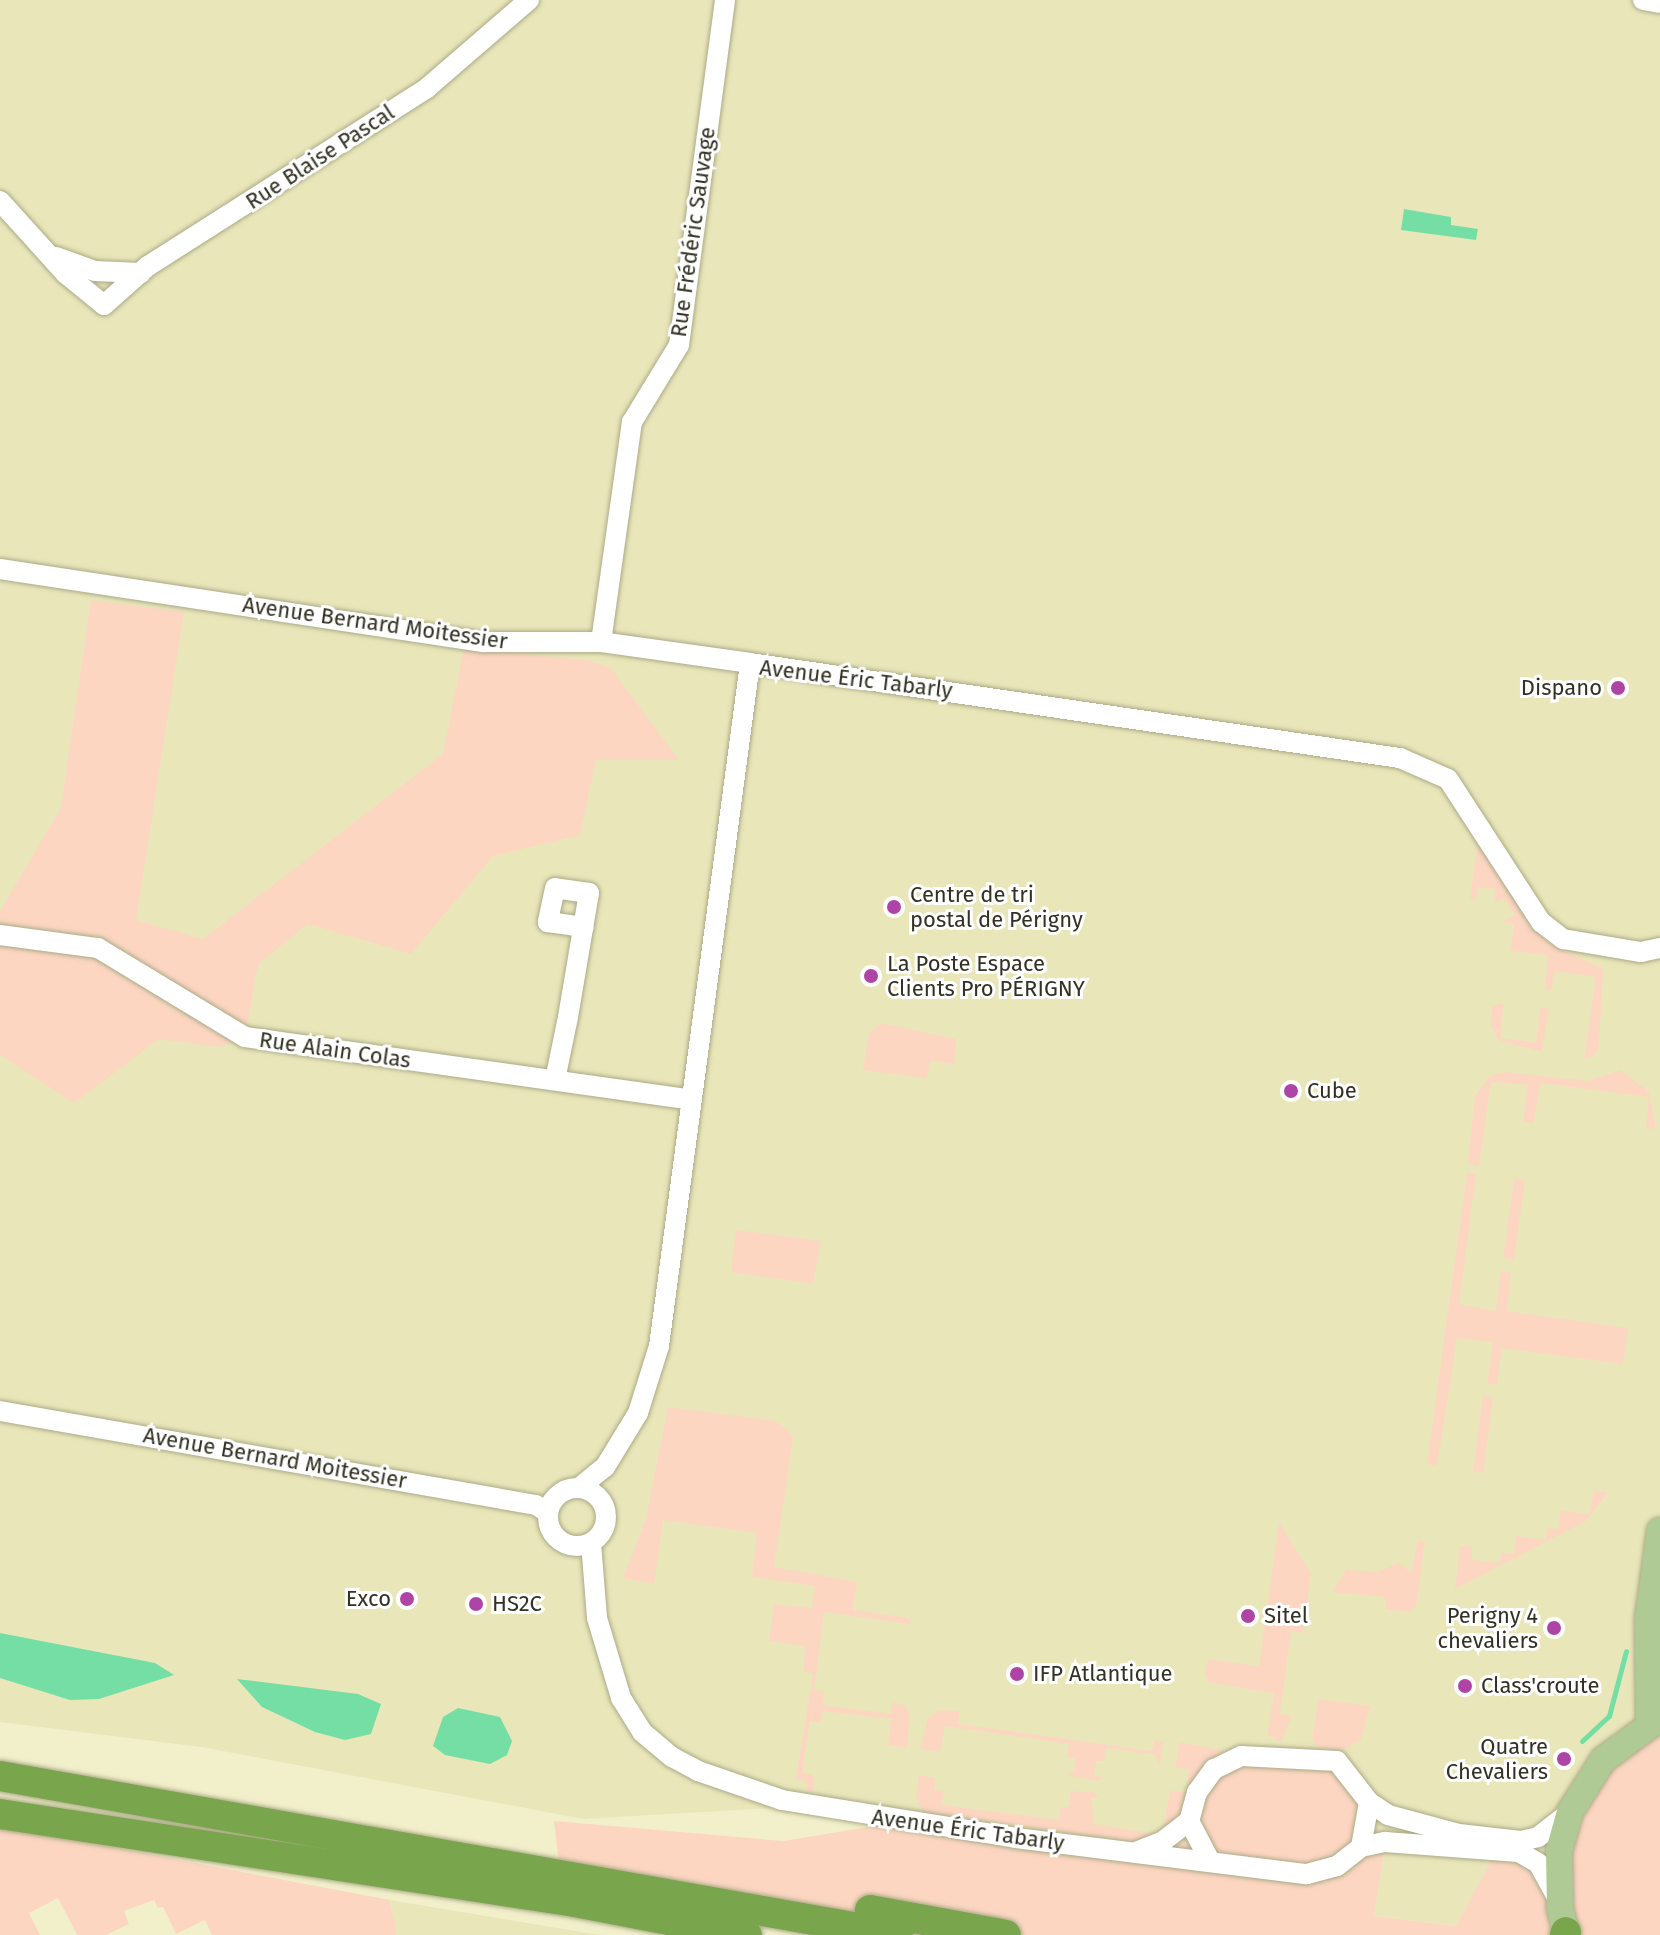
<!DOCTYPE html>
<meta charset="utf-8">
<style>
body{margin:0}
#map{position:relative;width:1660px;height:1935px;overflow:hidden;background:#f2f0cb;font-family:"Fira Sans",sans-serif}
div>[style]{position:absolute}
.built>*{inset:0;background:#e9e7ba}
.green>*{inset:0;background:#fcd6c1}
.water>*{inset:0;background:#74dea4}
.stream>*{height:5px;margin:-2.5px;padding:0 2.5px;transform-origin:2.5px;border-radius:2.5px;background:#74dea4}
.roads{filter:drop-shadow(0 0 2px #acaa87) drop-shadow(0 0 2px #acaa87)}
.minor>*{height:20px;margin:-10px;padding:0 10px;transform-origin:10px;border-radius:10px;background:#fff}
.minor>.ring{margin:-10px;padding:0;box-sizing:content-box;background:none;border:20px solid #fff;border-radius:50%}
.major>*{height:26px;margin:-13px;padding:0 13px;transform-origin:13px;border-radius:13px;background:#afca94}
.highway>*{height:30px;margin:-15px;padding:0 15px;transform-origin:15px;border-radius:15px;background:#79a64d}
.dots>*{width:22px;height:22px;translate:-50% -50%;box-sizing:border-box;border:4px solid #fff;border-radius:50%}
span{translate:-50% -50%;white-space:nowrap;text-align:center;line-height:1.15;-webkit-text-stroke:6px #fff;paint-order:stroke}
.street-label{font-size:22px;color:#323123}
.poi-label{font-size:22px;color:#323123}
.right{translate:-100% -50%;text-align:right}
.left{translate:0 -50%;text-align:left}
</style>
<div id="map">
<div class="built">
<i style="clip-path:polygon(0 0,1660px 0,1660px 1718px,1457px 1926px,1374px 1916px,808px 1806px,583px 1819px,201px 1747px,0 1722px)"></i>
<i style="clip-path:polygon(390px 1900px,600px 1935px,397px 1935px)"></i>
</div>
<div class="green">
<i style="clip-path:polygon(91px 600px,184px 612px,136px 920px,203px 939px,443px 754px,464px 648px,587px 660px,611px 668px,679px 760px,596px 760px,580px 835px,493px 856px,411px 954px,308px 924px,258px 964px,245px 1037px,219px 1047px,159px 1039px,74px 1103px,0 1055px,0 911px,61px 808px)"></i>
<i style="clip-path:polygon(1478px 841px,1548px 943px,1603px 969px,1599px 1047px,1592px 1057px,1584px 1059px,1596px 977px,1555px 971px,1551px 990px,1545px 990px,1548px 955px,1511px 951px,1514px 924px,1501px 922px,1515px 915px,1504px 899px,1494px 902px,1496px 889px,1478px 887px,1475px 900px,1470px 898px)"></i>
<i style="clip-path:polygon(1499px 1003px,1504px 1004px,1500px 1038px,1536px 1042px,1540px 1008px,1549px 1009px,1542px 1052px,1498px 1040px,1491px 1025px,1492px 1007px)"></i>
<i style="clip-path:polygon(882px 1023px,956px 1039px,954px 1064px,930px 1061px,927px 1078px,863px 1070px,869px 1033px)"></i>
<i style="clip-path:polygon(1620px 1070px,1649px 1092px,1656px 1129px,1646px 1128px,1649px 1097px,1540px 1083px,1534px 1123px,1523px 1122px,1528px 1085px,1491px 1082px,1479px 1166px,1468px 1163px,1475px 1096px,1490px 1076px,1505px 1072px,1588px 1081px)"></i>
<i style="clip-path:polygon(1467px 1173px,1476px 1174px,1459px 1304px,1496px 1311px,1501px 1271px,1511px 1273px,1507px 1311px,1628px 1328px,1623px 1364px,1502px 1348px,1497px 1385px,1487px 1384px,1493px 1342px,1457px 1338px,1437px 1466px,1427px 1464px)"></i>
<i style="clip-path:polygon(1514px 1179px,1525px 1180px,1514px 1260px,1503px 1258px)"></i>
<i style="clip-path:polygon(736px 1230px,821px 1241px,813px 1284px,731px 1272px)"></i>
<i style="clip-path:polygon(1483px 1395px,1493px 1397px,1483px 1473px,1473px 1471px)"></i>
<i style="clip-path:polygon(668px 1407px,775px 1421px,787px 1429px,793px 1438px,774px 1567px,857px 1582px,853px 1610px,910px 1618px,910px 1624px,824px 1612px,814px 1690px,824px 1692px,823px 1705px,890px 1714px,893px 1702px,906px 1706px,910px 1715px,907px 1748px,888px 1745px,891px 1719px,823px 1711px,821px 1722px,810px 1721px,802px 1772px,814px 1776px,813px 1792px,806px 1789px,807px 1782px,796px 1778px,813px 1674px,804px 1672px,805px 1646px,769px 1641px,774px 1604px,812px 1608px,815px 1586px,752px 1577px,757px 1533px,663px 1520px,654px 1584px,623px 1578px,646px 1519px)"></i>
<i style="clip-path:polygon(1594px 1491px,1608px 1492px,1586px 1521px,1455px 1589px,1460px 1546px,1472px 1547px,1472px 1560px,1500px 1563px,1501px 1552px,1514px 1554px,1516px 1536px,1546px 1540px,1547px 1528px,1558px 1529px,1561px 1510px,1589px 1515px)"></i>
<i style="clip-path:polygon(1279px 1522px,1311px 1574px,1303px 1633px,1291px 1631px,1280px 1714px,1292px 1716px,1281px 1742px,1267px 1734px,1274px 1693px,1208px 1682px,1205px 1673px,1208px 1659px,1259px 1666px)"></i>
<i style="clip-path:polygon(1418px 1540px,1425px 1542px,1416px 1606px,1410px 1612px,1386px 1609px,1385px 1597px,1332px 1592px,1346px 1570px,1378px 1572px,1398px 1563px,1411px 1572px)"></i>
<i style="clip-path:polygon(1319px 1699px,1370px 1706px,1361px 1739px,1342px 1751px,1317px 1747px,1312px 1737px)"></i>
<i style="clip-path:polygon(939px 1710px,960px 1711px,958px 1724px,1152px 1751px,1155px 1739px,1163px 1743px,1159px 1767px,1156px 1755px,1106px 1748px,1104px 1761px,1096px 1761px,1094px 1776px,1103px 1777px,1098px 1781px,1067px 1775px,1073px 1773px,1076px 1758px,1067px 1757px,1069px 1744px,945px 1726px,940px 1752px,920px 1749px,928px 1718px)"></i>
<i style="clip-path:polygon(1660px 1718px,1660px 1935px,896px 1935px,560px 1873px,554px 1821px,783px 1841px,905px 1821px,1135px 1853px,1162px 1842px,1197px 1792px,1241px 1756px,1337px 1761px,1357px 1781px,1361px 1846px,1385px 1842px,1374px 1916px,1456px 1926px,1498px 1848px,1549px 1877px,1570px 1812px)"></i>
<i style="clip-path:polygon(1179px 1742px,1225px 1751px,1186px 1817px,1142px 1843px,923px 1812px,916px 1798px,919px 1775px,936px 1778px,934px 1790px,944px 1792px,942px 1805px,1059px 1820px,1061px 1807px,1069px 1807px,1071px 1792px,1063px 1791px,1093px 1792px,1099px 1797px,1091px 1797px,1094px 1824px,1156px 1834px,1163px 1830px,1170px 1791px,1186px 1792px,1189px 1769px,1175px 1768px)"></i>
<i style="clip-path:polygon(0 1826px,390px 1900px,397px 1935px,212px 1935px,205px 1920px,176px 1934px,163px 1907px,158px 1908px,154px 1900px,124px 1911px,129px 1924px,106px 1935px,77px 1935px,58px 1898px,29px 1913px,40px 1935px,0 1935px)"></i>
</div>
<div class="water">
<i style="clip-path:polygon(1404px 209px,1451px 217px,1451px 225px,1478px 229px,1476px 240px,1401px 230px)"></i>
<i style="clip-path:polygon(0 1633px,155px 1663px,174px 1675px,99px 1699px,70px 1700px,0 1678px)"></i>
<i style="clip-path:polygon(237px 1679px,358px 1694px,381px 1704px,371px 1734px,345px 1740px,315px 1732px,262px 1707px)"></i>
<i style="clip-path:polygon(458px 1708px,500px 1717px,512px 1741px,507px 1755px,490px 1764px,445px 1755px,433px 1746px,443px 1717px)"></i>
</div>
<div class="stream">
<i style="left:1582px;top:1741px;width:37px;rotate:-43deg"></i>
<i style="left:1609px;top:1716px;width:67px;rotate:-75.3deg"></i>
</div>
<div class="roads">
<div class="minor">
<i style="left:1643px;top:0;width:17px;rotate:10deg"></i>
<i style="left:0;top:201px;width:98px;rotate:47.9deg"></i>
<i style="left:66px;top:274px;width:49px;rotate:39.2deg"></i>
<i style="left:104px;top:305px;width:59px;rotate:-41.6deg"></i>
<i style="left:148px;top:266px;width:331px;rotate:-32.5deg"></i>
<i style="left:427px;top:88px;width:135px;rotate:-40.8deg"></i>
<i style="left:56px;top:257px;width:41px;rotate:19.7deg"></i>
<i style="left:95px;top:271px;width:46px;rotate:2.5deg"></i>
<i style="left:0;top:569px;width:490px;rotate:8.6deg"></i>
<i style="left:485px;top:642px;width:116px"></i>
<i style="left:601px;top:642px;width:150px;rotate:8deg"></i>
<i style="left:601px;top:642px;width:222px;rotate:-82deg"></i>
<i style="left:632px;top:422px;width:90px;rotate:-58.6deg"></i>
<i style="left:679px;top:345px;width:348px;rotate:-82.4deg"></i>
<i style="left:0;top:935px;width:99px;rotate:7.6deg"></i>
<i style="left:98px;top:948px;width:172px;rotate:31.2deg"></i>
<i style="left:245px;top:1037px;width:451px;rotate:8deg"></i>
<i style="left:555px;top:1080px;width:64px;rotate:-78.3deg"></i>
<i style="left:568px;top:1017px;width:126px;rotate:-80.4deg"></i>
<i style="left:589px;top:893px;width:34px;rotate:-172deg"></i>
<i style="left:555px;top:888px;width:35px;rotate:102deg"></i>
<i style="left:548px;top:922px;width:36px;rotate:8deg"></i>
<i style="left:0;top:1411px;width:544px;rotate:9.95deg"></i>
<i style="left:536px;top:1505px;width:14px;rotate:34deg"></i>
<i style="left:580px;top:1487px;width:32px;rotate:-39deg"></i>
<i style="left:605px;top:1467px;width:63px;rotate:-58.6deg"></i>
<i style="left:638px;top:1413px;width:70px;rotate:-72.6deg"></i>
<i style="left:659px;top:1346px;width:689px;rotate:-82.41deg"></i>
<i style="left:750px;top:663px;width:657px;rotate:8.32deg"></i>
<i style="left:1400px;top:758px;width:52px;rotate:23.6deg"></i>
<i style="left:1448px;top:779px;width:171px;rotate:57deg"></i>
<i style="left:1541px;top:922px;width:28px;rotate:38deg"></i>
<i style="left:1563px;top:939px;width:79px;rotate:9.5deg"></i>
<i style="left:1641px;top:952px;width:19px;rotate:-12deg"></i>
<i class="ring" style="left:548px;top:1488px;width:38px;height:38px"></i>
<i style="left:591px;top:1543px;width:75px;rotate:85.4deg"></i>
<i style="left:597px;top:1618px;width:84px;rotate:73.3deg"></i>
<i style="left:621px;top:1698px;width:40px;rotate:58deg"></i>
<i style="left:642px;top:1732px;width:39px;rotate:40deg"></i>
<i style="left:672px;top:1757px;width:30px;rotate:28deg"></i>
<i style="left:698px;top:1771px;width:89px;rotate:19deg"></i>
<i style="left:782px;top:1800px;width:237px;rotate:9.2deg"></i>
<i style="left:1016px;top:1838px;width:293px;rotate:7.1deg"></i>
<i style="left:1307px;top:1874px;width:31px;rotate:-15deg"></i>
<i style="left:1337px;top:1866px;width:31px;rotate:-38deg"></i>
<i style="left:1361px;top:1847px;width:46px;rotate:-79.9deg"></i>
<i style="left:1369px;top:1802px;width:52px;rotate:-128deg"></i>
<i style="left:1337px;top:1761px;width:96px;rotate:-177deg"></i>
<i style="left:1241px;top:1756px;width:30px;rotate:154deg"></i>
<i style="left:1214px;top:1769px;width:29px;rotate:126deg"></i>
<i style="left:1197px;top:1792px;width:30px;rotate:105deg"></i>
<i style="left:1189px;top:1821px;width:45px;rotate:62.3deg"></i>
<i style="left:1369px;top:1802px;width:23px;rotate:34deg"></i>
<i style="left:1388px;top:1815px;width:73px;rotate:15deg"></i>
<i style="left:1459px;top:1834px;width:62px;rotate:6.4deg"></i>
<i style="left:1521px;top:1841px;width:17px;rotate:-13deg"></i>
<i style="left:1538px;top:1837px;width:41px;rotate:-38deg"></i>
<i style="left:1361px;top:1847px;width:25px;rotate:-12deg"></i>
<i style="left:1385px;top:1842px;width:134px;rotate:4.3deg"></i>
<i style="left:1519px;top:1852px;width:22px;rotate:30deg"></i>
<i style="left:1538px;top:1863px;width:38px;rotate:61deg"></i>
<i style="left:1138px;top:1851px;width:26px;rotate:-21deg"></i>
<i style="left:1162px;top:1842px;width:34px;rotate:-38deg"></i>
</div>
<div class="major">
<i style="left:1649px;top:1722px;width:103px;rotate:-90.6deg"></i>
<i style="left:1648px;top:1619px;width:89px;rotate:-82.2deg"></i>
<i style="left:1567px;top:1935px;width:28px;rotate:-105deg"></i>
<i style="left:1560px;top:1908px;width:57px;rotate:-91deg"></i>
<i style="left:1559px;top:1851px;width:41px;rotate:-74.2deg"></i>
<i style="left:1570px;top:1812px;width:62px;rotate:-57.6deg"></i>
<i style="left:1603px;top:1760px;width:71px;rotate:-36.4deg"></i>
</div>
<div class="highway">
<i style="left:0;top:1776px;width:912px;rotate:10.04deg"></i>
<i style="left:0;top:1814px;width:582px;rotate:8.7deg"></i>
<i style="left:575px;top:1902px;width:175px;rotate:10.9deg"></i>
<i style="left:870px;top:1910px;width:138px;rotate:10.4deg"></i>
<i style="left:1565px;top:1935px;width:3px;rotate:-72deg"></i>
</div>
</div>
<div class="dots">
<i style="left:1618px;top:688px;background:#ae45a6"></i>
<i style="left:894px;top:907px;background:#ae45a6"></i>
<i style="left:871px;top:976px;background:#ae45a6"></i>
<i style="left:1291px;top:1091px;background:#ae45a6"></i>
<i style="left:407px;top:1599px;background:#ae45a6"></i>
<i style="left:476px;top:1604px;background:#ae45a6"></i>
<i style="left:1248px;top:1616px;background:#ae45a6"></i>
<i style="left:1554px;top:1628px;background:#ae45a6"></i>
<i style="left:1017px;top:1674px;background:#ae45a6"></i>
<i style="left:1465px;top:1686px;background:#ae45a6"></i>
<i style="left:1564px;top:1759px;background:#ae45a6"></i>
</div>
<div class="street-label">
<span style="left:320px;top:157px;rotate:-33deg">Rue Blaise Pascal</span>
<span style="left:693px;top:232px;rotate:-82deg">Rue Frédéric Sauvage</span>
<span style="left:375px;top:623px;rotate:8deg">Avenue Bernard Moitessier</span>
<span style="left:856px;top:679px;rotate:7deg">Avenue Éric Tabarly</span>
<span style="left:335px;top:1050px;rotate:8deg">Rue Alain Colas</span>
<span style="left:275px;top:1458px;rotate:10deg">Avenue Bernard Moitessier</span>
<span style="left:968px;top:1830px;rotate:8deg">Avenue Éric Tabarly</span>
</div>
<div class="poi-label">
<span class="right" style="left:1602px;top:688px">Dispano</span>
<span class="left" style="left:910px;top:907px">Centre de tri<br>postal de Périgny</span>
<span class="left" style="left:887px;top:976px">La Poste Espace<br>Clients Pro PÉRIGNY</span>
<span class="left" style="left:1307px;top:1091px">Cube</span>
<span class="right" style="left:391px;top:1599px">Exco</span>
<span class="left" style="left:492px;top:1604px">HS2C</span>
<span class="right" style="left:1538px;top:1628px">Perigny 4<br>chevaliers</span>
<span class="left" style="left:1264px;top:1616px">Sitel</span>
<span class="left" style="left:1033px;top:1674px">IFP Atlantique</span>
<span class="left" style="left:1481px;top:1686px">Class'croute</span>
<span class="right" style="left:1548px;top:1759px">Quatre<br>Chevaliers</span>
</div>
</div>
